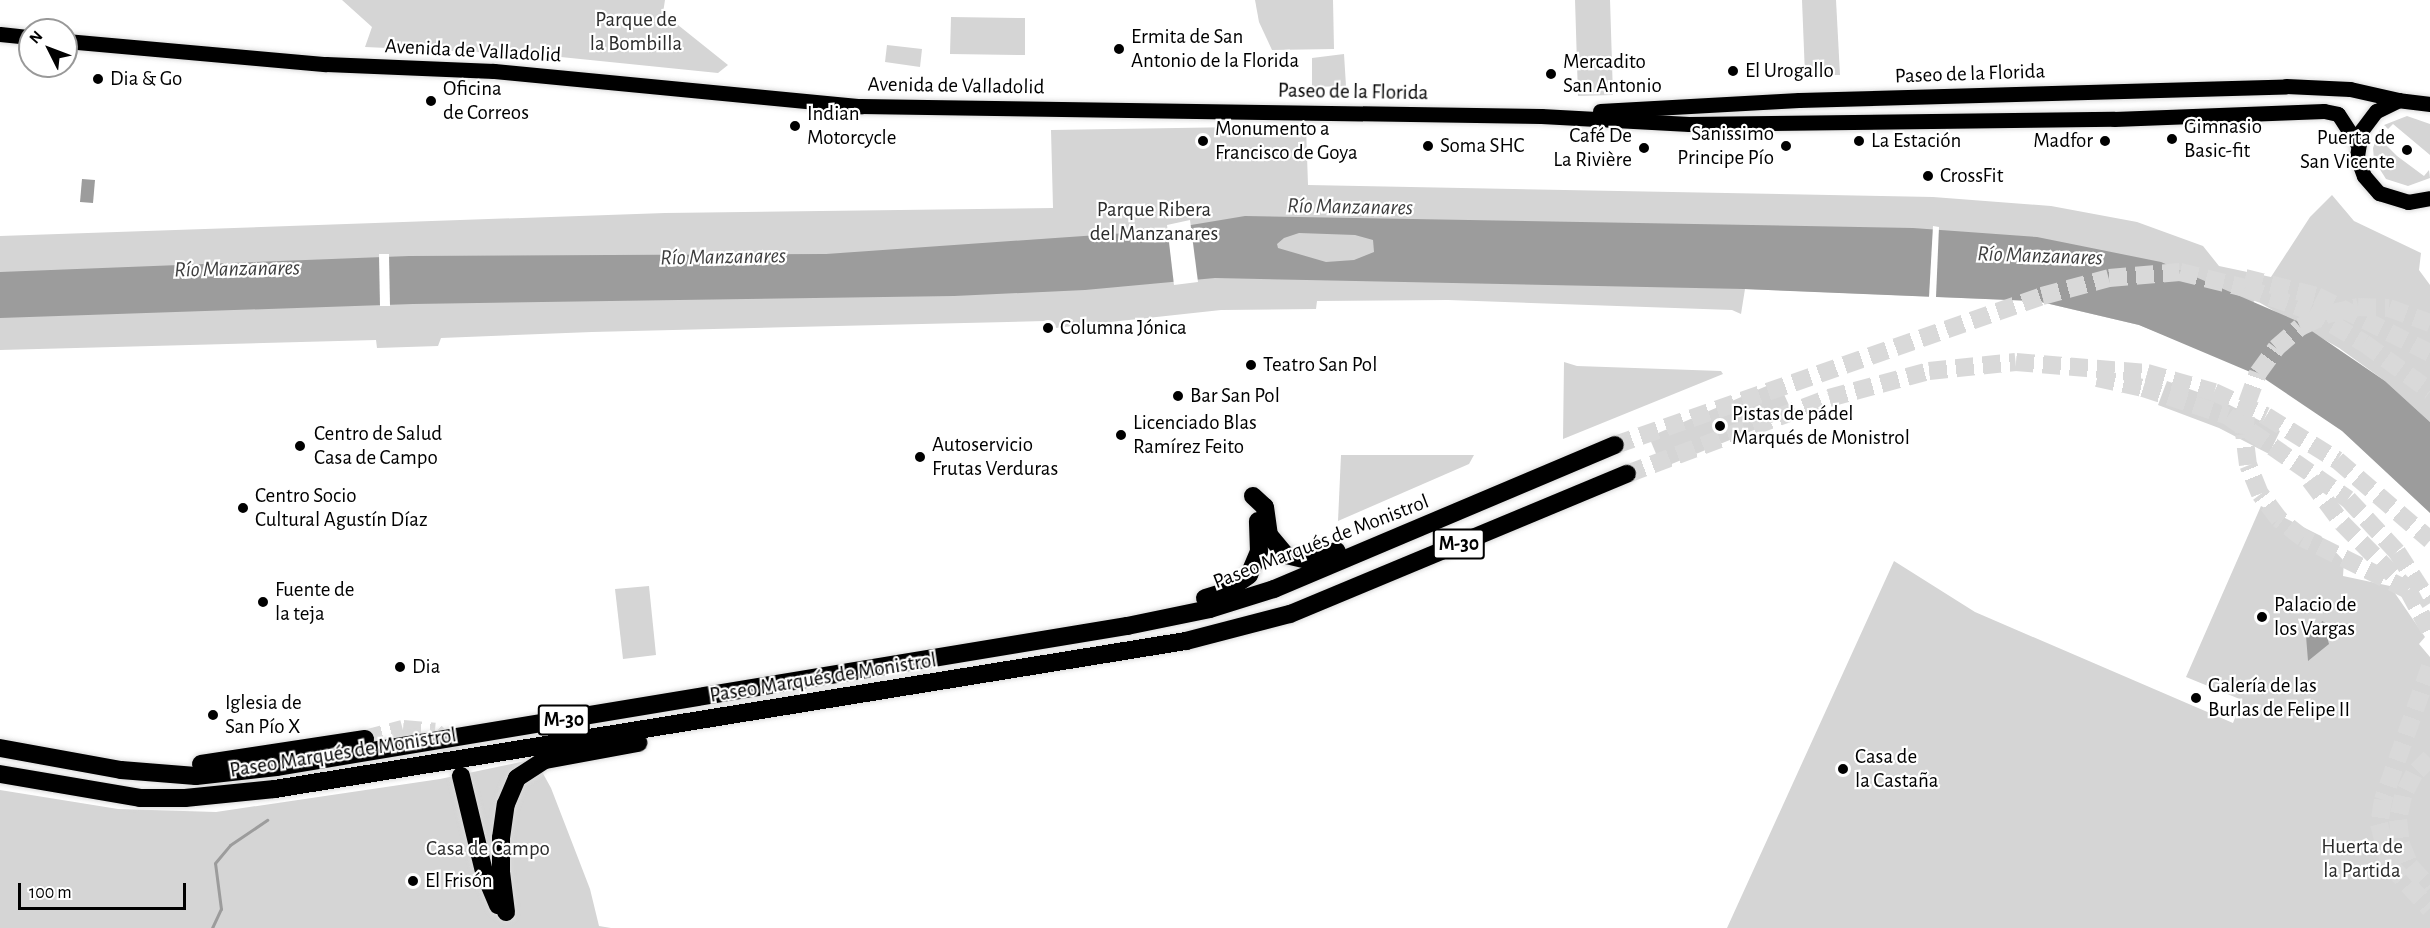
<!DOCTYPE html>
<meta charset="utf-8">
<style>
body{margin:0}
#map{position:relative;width:2430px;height:928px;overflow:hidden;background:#fff;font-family:"Alegreya Sans",sans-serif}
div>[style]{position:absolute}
.green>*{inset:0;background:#d5d5d5}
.water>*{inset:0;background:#9c9c9c}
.pier>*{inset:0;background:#fff}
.stream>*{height:3px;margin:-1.5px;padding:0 1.5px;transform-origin:1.5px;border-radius:1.5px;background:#9c9c9c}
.motorway-tunnel>*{height:18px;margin-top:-9px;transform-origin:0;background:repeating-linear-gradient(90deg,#d9d9d9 0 18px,transparent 0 27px)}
.roads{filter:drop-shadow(0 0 2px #dbdbdb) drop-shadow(0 0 2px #dbdbdb)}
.primary>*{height:15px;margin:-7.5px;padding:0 7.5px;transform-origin:7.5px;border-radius:7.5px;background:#000}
.motorway>*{height:18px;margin:-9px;padding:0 9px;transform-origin:9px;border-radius:9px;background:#000}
.dots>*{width:16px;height:16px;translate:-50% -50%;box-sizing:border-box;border:3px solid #fff;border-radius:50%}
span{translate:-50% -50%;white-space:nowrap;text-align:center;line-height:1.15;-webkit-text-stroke:4.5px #fff;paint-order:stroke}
.shield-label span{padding:2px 4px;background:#fff;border:2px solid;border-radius:4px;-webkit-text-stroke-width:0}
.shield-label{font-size:20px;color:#000;font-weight:700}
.park-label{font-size:21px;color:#2c2c2c}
.poi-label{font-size:21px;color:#000}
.left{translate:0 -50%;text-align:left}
.right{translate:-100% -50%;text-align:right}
.street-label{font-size:21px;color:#000}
.water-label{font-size:22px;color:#3d3d3d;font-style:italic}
.north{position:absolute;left:18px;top:18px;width:60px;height:60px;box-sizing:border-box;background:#fff;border:2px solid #999;border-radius:50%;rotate:312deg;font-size:16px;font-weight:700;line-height:24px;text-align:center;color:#000}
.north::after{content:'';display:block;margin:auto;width:21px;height:27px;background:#000;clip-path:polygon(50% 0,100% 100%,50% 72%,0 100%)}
.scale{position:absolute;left:18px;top:883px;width:168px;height:27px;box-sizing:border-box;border:3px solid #000;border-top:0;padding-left:8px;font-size:18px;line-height:21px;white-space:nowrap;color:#000;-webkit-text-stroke:4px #fff;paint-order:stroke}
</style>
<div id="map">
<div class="green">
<i style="clip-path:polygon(342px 0,665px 0,663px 13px,728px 65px,718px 73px,541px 55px,365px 47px,372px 27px)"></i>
<i style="clip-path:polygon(1255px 0,1333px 0,1334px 49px,1272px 50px,1259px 22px)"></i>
<i style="clip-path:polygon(1575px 0,1610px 0,1613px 95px,1578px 96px)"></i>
<i style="clip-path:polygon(1802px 0,1836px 0,1840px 75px,1805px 75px)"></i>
<i style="clip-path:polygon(951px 17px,1025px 18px,1025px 55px,950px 54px)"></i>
<i style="clip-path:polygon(887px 45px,922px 49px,920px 67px,885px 62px)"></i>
<i style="clip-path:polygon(1344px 54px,1346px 86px,1312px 87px,1312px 58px)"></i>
<i style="clip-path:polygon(2407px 116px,2430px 124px,2430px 155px,2393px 124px,2388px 129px,2384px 125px)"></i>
<i style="clip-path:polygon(1306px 126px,1308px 185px,1933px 197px,2051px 206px,2137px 222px,2203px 246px,2219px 266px,2271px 277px,2310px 217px,2332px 195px,2354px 221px,2421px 253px,2419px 270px,2430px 285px,2430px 422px,2385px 381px,2339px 348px,2255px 300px,2217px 356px,2139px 325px,2037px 301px,1745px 289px,1741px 314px,1732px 310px,1448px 300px,1317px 301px,1316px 309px,1221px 310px,1046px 329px,1045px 321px,592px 332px,441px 338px,438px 346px,377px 348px,376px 340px,0 350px,0 236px,665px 213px,1053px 208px,1051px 130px)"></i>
<i style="clip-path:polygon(2380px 129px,2385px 133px,2380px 139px,2397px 156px,2424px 176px,2429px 170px,2430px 178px,2408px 186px,2386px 179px,2374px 160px,2373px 148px)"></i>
<i style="clip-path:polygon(1564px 362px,1577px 366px,1721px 371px,1723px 374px,1563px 439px)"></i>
<i style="clip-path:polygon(1778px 381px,1793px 414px,1662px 468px,1649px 437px)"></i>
<i style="clip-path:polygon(2167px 381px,2220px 400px,2280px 431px,2269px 454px,2219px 428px,2158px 405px)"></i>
<i style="clip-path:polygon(1341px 455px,1474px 455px,1469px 464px,1338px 521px)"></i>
<i style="clip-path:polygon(2261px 506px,2321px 536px,2344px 561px,2343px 576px,2390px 586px,2425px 637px,2419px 644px,2430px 657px,2430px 928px,1727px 928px,1894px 561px,1975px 612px,2233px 723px,2242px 700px,2186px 677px)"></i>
<i style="clip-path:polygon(649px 586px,656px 655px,623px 659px,615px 589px)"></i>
<i style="clip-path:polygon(535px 759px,551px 788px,590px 889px,599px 926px,611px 928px,0 928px,0 790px,118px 809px,216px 812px,440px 779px)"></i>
</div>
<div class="water">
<i style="clip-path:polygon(82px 179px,95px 180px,93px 203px,80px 202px)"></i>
<i style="clip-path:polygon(evenodd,1245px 216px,1913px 228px,2037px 237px,2161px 262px,2297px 321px,2385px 381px,2430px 422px,2430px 513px,2342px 431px,2262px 377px,2139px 325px,2037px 301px,1744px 289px,1215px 278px,1085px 290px,954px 296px,413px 304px,0 318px,0 272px,409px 256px,826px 254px,1155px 231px,1245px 216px,1299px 233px,1355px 235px,1373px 240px,1374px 252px,1354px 260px,1326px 262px,1278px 248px,1277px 244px,1284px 238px,1299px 233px)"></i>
<i style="clip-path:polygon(2322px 621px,2328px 624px,2325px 629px,2329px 644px,2308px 661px,2306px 636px,2320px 627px)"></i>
</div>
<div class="pier">
<i style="clip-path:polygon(1190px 220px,1198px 282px,1174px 285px,1167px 225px)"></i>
<i style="clip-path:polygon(1933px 226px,1939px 227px,1936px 297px,1929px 297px)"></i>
<i style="clip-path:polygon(379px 254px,389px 254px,390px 306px,380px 306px)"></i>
</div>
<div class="stream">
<i style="left:212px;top:928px;width:21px;rotate:-65deg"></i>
<i style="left:221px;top:909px;width:46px;rotate:-97.4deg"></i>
<i style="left:215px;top:863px;width:23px;rotate:-50deg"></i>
<i style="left:230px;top:845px;width:45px;rotate:-34deg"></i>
</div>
<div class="motorway-tunnel">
<i style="left:2245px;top:278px;width:74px;rotate:14deg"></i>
<i style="left:2317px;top:296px;width:127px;rotate:26.8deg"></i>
<i style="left:2097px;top:378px;width:47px;rotate:12.3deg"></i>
<i style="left:2143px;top:388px;width:89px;rotate:18.2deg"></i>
<i style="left:2228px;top:416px;width:146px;rotate:34.7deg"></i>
<i style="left:2348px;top:499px;width:72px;rotate:47.2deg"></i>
<i style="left:2397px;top:552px;width:61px;rotate:57.1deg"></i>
<i style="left:1615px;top:445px;width:452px;rotate:-19.2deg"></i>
<i style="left:2042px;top:296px;width:69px;rotate:-15deg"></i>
<i style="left:2109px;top:278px;width:71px;rotate:-4.8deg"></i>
<i style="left:2180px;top:272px;width:67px;rotate:13.8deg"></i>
<i style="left:2245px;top:288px;width:69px;rotate:19.5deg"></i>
<i style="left:2310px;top:311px;width:63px;rotate:30.7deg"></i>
<i style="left:2364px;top:343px;width:82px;rotate:36deg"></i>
<i style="left:1627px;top:474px;width:216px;rotate:-20.6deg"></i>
<i style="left:1829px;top:398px;width:104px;rotate:-15.1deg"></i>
<i style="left:1929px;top:371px;width:87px;rotate:-5.9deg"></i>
<i style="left:2016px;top:362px;width:131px;rotate:4.8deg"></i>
<i style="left:2147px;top:373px;width:70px;rotate:15.8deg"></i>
<i style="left:2214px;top:392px;width:57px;rotate:24.8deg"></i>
<i style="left:2266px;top:416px;width:84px;rotate:31.8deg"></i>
<i style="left:2337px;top:460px;width:123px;rotate:40.7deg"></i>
<i style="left:2310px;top:480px;width:54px;rotate:53.3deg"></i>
<i style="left:2342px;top:523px;width:94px;rotate:45.4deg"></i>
<i style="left:2408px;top:590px;width:47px;rotate:61.8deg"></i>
<i style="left:2408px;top:590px;width:117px;rotate:-153.7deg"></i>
<i style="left:2303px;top:538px;width:31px;rotate:-142deg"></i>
<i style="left:2279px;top:519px;width:31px;rotate:-127deg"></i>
<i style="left:2260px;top:494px;width:31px;rotate:-112deg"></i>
<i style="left:2248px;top:465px;width:31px;rotate:-97deg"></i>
<i style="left:2244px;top:434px;width:31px;rotate:-84deg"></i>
<i style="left:2247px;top:403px;width:32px;rotate:-70deg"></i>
<i style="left:2258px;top:373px;width:31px;rotate:-54deg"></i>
<i style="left:2276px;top:348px;width:32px;rotate:-41deg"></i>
<i style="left:2300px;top:327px;width:31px;rotate:-25deg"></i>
<i style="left:2328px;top:314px;width:31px;rotate:-13deg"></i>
<i style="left:2358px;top:307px;width:31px;rotate:2deg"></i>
<i style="left:2389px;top:308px;width:44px;rotate:20.1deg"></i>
<i style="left:2430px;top:667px;width:141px;rotate:109.5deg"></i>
<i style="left:2383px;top:800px;width:24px;rotate:99deg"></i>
<i style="left:2379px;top:824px;width:42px;rotate:75deg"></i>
<i style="left:2390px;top:865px;width:59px;rotate:47.7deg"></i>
<i style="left:365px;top:739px;width:39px;rotate:-15deg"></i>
<i style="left:403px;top:729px;width:32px;rotate:5deg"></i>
<i style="left:435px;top:732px;width:21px;rotate:47deg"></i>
<i style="left:449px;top:747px;width:29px;rotate:68deg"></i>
<i style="left:2430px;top:758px;width:23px;rotate:135deg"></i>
<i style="left:2414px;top:774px;width:25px;rotate:117deg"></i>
<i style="left:2403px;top:796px;width:25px;rotate:102deg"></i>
<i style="left:2398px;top:820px;width:24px;rotate:83deg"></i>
<i style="left:2401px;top:844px;width:24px;rotate:68deg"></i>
<i style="left:2410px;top:866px;width:30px;rotate:48deg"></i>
</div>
<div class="roads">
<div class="primary">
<i style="left:0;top:34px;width:30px;rotate:6deg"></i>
<i style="left:66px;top:41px;width:261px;rotate:5.1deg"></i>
<i style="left:326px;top:64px;width:168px;rotate:2.4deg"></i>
<i style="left:494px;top:71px;width:368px;rotate:5.5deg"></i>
<i style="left:860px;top:106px;width:681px;rotate:0.84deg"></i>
<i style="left:1541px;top:116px;width:148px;rotate:3.1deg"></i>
<i style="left:1689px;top:124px;width:425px;rotate:-0.7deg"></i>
<i style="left:2114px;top:119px;width:210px;rotate:-2.2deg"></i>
<i style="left:2324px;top:111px;width:14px;rotate:12deg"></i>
<i style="left:2338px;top:114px;width:35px;rotate:57deg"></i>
<i style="left:2430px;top:104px;width:31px;rotate:-173deg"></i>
<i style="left:2399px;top:100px;width:25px;rotate:154deg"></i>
<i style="left:2376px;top:111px;width:25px;rotate:127deg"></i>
<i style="left:2361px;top:131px;width:26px;rotate:99deg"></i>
<i style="left:2357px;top:157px;width:20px;rotate:70deg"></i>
<i style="left:2364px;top:176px;width:23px;rotate:49deg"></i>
<i style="left:2379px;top:193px;width:30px;rotate:17deg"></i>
<i style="left:2408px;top:202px;width:22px;rotate:-10deg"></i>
<i style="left:1600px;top:111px;width:199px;rotate:-3.2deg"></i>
<i style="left:1799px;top:100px;width:487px;rotate:-1.6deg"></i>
<i style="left:2286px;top:86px;width:64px;rotate:2.7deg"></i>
<i style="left:2350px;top:89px;width:50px;rotate:12.7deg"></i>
</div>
<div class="motorway">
<i style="left:1253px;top:496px;width:16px;rotate:43deg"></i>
<i style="left:1265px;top:507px;width:28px;rotate:82deg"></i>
<i style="left:1269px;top:535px;width:26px;rotate:50deg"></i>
<i style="left:1286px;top:555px;width:22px;rotate:13deg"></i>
<i style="left:1307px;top:560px;width:31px;rotate:-17deg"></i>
<i style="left:1205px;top:598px;width:21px;rotate:-17deg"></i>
<i style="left:1225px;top:592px;width:29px;rotate:-35deg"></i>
<i style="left:1249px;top:575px;width:25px;rotate:-67deg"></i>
<i style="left:1259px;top:552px;width:31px;rotate:-92deg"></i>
<i style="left:0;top:748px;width:123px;rotate:10.3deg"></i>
<i style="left:121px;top:770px;width:75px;rotate:4.6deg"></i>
<i style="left:196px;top:776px;width:81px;rotate:-6.4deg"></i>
<i style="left:276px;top:767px;width:863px;rotate:-9.41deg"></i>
<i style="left:1127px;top:626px;width:85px;rotate:-11.6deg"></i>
<i style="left:1210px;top:609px;width:67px;rotate:-17.4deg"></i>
<i style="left:1274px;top:589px;width:370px;rotate:-22.9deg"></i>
<i style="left:201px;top:764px;width:166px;rotate:-8.7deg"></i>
<i style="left:0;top:774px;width:142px;rotate:9.7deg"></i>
<i style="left:140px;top:798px;width:45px"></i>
<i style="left:185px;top:798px;width:90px;rotate:-5.7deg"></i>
<i style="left:275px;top:789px;width:923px;rotate:-9.23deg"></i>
<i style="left:1186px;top:641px;width:107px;rotate:-14.6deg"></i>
<i style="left:1290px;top:614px;width:365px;rotate:-22.6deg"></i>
<i style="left:461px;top:776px;width:99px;rotate:76.5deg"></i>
<i style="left:484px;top:872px;width:36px;rotate:67deg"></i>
<i style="left:506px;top:912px;width:40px;rotate:-97.1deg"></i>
<i style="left:501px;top:872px;width:34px;rotate:-90deg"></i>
<i style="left:501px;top:838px;width:34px;rotate:-82deg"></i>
<i style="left:506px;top:804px;width:28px;rotate:-67deg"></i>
<i style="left:517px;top:778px;width:33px;rotate:-33deg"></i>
<i style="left:545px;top:760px;width:95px;rotate:-10.4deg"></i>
</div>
</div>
<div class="dots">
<i style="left:1119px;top:49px;background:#000"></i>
<i style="left:1733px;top:71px;background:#000"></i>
<i style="left:1551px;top:74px;background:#000"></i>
<i style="left:98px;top:79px;background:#000"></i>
<i style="left:431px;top:101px;background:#000"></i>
<i style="left:795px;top:126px;background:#000"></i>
<i style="left:2172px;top:139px;background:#000"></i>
<i style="left:1203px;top:141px;background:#000"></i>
<i style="left:1859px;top:141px;background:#000"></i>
<i style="left:2105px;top:141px;background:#000"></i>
<i style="left:1428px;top:146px;background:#000"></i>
<i style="left:1786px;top:146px;background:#000"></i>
<i style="left:1644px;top:148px;background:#000"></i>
<i style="left:2407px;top:150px;background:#000"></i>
<i style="left:1928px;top:176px;background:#000"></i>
<i style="left:1048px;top:328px;background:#000"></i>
<i style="left:1251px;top:365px;background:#000"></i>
<i style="left:1178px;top:396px;background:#000"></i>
<i style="left:1720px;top:426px;background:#000"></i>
<i style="left:1121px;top:435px;background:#000"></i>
<i style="left:300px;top:446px;background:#000"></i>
<i style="left:920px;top:457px;background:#000"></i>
<i style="left:243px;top:508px;background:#000"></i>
<i style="left:263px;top:602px;background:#000"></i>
<i style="left:2262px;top:617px;background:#000"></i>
<i style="left:400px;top:667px;background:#000"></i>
<i style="left:2196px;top:698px;background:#000"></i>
<i style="left:213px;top:715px;background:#000"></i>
<i style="left:1843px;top:769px;background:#000"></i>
<i style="left:413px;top:881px;background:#000"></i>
</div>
<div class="shield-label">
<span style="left:1459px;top:544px">M-30</span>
<span style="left:564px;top:720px">M-30</span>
</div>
<div class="park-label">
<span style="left:636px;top:32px">Parque de<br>la Bombilla</span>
<span style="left:1154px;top:222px">Parque Ribera<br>del Manzanares</span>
<span style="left:2362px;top:859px">Huerta de<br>la Partida</span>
<span style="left:488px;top:849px">Casa de Campo</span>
</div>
<div class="poi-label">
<span class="left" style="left:1131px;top:49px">Ermita de San<br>Antonio de la Florida</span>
<span class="left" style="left:1563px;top:74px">Mercadito<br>San Antonio</span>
<span class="left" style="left:1745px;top:71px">El Urogallo</span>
<span class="left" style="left:110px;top:79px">Dia &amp; Go</span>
<span class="left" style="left:443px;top:101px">Oficina<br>de Correos</span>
<span class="left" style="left:807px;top:126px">Indian<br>Motorcycle</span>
<span class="left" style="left:2184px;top:139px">Gimnasio<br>Basic-fit</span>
<span class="left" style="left:1215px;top:141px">Monumento a<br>Francisco de Goya</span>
<span class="right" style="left:1774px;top:146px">Sanissimo<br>Principe Pío</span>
<span class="right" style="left:1632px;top:148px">Café De<br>La Rivière</span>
<span class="right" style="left:2395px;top:150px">Puerta de<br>San Vicente</span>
<span class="left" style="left:1871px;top:141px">La Estación</span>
<span class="right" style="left:2093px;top:141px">Madfor</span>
<span class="left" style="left:1440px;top:146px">Soma SHC</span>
<span class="left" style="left:1940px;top:176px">CrossFit</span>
<span class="left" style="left:1060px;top:328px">Columna Jónica</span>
<span class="left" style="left:1263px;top:365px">Teatro San Pol</span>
<span class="left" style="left:1190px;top:396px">Bar San Pol</span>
<span class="left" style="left:1732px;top:426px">Pistas de pádel<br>Marqués de Monistrol</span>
<span class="left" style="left:1133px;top:435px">Licenciado Blas<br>Ramírez Feito</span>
<span class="left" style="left:314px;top:446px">Centro de Salud<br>Casa de Campo</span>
<span class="left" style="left:932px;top:457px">Autoservicio<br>Frutas Verduras</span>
<span class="left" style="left:255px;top:508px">Centro Socio<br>Cultural Agustín Díaz</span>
<span class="left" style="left:275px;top:602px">Fuente de<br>la teja</span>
<span class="left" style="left:2274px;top:617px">Palacio de<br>los Vargas</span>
<span class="left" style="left:412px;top:667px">Dia</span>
<span class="left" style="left:2208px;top:698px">Galería de las<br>Burlas de Felipe II</span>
<span class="left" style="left:225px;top:715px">Iglesia de<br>San Pío X</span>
<span class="left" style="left:1855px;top:769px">Casa de<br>la Castaña</span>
<span class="left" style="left:425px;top:881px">El Frisón</span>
</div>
<div class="street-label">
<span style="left:473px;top:51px;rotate:3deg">Avenida de Valladolid</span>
<span style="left:1970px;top:74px;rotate:-2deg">Paseo de la Florida</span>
<span style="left:956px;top:86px;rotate:1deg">Avenida de Valladolid</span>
<span style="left:1353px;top:92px;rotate:1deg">Paseo de la Florida</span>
<span style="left:1321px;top:542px;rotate:-21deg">Paseo Marqués de Monistrol</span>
<span style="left:823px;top:678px;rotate:-9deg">Paseo Marqués de Monistrol</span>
<span style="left:343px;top:753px;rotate:-9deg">Paseo Marqués de Monistrol</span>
</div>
<div class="water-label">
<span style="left:1350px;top:207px;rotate:1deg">Río Manzanares</span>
<span style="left:2040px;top:256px;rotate:2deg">Río Manzanares</span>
<span style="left:723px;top:257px;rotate:-1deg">Río Manzanares</span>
<span style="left:237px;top:269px;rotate:-1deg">Río Manzanares</span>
</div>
<div class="north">N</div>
<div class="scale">100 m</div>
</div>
